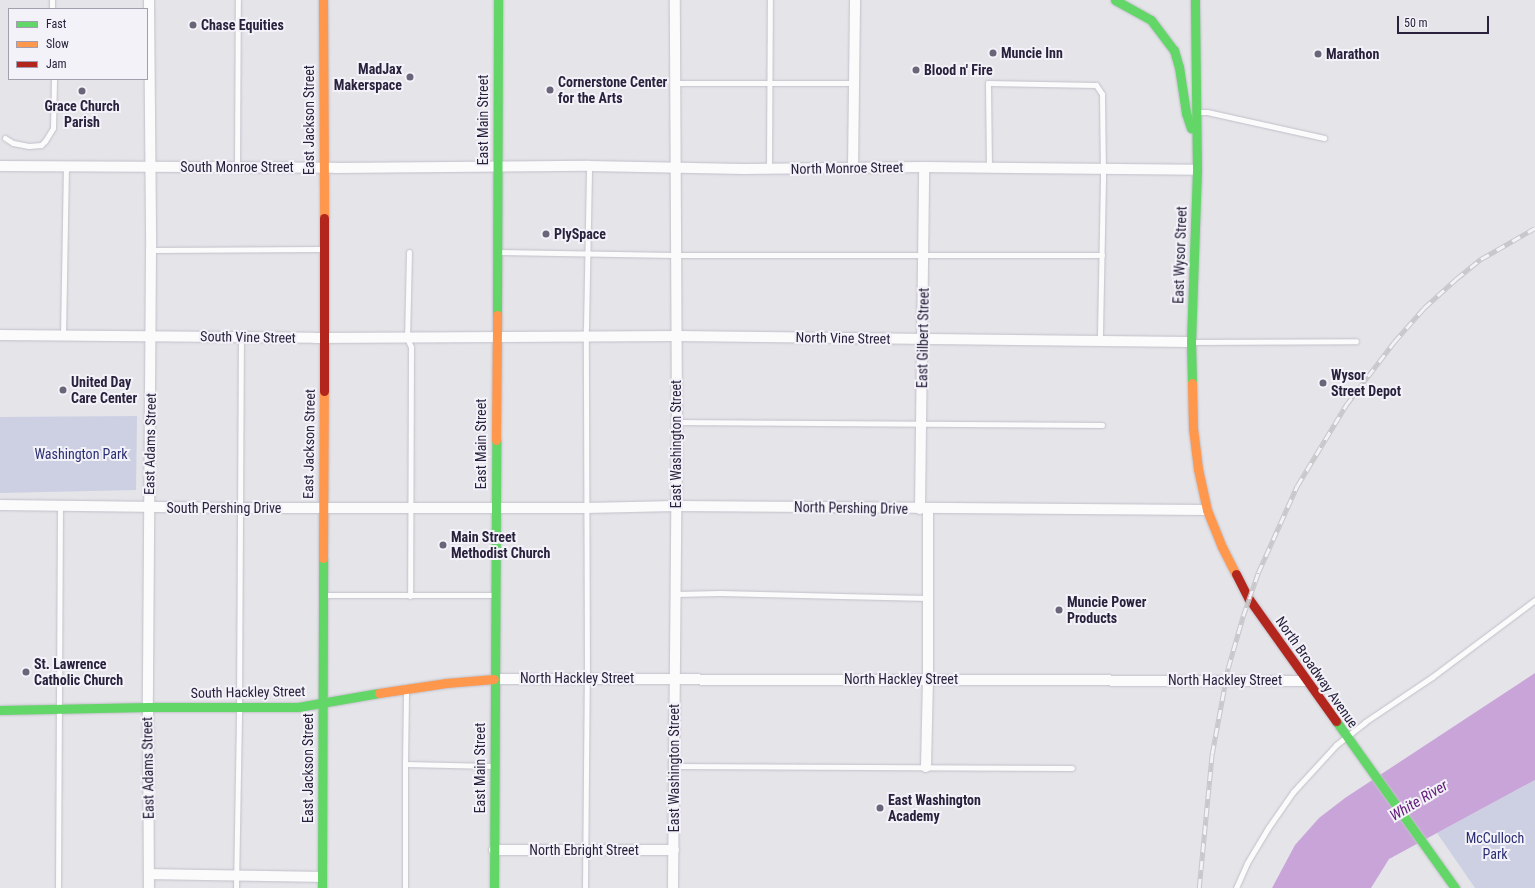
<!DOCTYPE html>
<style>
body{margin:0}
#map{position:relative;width:1535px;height:888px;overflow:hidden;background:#e4e4e9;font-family:"Roboto Condensed",sans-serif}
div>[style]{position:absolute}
.green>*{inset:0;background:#cdd0e3}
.water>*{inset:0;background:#c9a4d9}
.roads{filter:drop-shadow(0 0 1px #c2c0c9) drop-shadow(0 0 1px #c2c0c9)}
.lane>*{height:5px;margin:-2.5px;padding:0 2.5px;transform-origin:2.5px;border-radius:2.5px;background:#fbfbfc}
.street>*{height:10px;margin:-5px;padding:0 5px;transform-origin:5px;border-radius:5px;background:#fbfbfc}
.fast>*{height:9px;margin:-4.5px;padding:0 4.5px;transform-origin:4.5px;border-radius:4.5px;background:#63d668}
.slow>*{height:9px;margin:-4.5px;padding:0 4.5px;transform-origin:4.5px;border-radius:4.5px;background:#ff974d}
.jam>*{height:9px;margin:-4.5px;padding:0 4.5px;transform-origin:4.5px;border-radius:4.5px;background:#b3261e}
.rail>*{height:4.5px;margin-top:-2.25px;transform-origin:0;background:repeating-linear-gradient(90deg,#f2f2f8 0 9px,#c8c7ca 0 18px);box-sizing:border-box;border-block:1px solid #c8c7ca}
.dots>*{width:11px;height:11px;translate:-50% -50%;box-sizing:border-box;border:2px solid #f2f2f8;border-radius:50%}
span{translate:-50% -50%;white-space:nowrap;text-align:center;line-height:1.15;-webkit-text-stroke:4px #f2f2f8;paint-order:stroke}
.poi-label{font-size:14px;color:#2a213d;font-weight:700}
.left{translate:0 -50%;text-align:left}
.right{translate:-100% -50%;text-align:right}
.street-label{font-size:14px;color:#2a213d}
.park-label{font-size:14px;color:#2b2e74}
.water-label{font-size:15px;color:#611a7a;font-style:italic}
.legend{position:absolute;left:8px;top:8px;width:140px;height:72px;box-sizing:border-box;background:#f2f2f8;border:1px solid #a29ead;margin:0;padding:5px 7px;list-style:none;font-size:12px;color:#2a213d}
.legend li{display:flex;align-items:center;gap:8px;height:20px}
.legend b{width:20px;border:1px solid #a29ead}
.scale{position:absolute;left:1397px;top:16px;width:92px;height:18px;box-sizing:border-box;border:2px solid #2a213d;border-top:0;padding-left:5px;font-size:12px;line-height:14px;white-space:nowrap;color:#2a213d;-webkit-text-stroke:3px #f2f2f8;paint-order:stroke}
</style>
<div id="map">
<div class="green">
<i style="clip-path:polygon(137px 416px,136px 490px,0 493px,0 417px)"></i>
<i style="clip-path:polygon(1535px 780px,1535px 888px,1475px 888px,1437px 833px)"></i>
</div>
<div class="water">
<i style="clip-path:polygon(1535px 673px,1535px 780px,1389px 859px,1371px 888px,1272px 888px,1295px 845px,1319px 818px,1345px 798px)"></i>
</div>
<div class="roads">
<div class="lane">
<i style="left:52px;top:0;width:9px;rotate:90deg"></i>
<i style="left:676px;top:83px;width:179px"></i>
<i style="left:1197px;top:112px;width:10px"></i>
<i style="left:1207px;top:112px;width:120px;rotate:12.5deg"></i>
<i style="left:5px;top:138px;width:9px;rotate:32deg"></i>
<i style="left:13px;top:143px;width:16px;rotate:11deg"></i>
<i style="left:29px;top:146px;width:12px;rotate:-5deg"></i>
<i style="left:41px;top:145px;width:6px;rotate:-45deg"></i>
<i style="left:45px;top:141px;width:15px;rotate:-58deg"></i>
<i style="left:53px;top:128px;width:49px;rotate:-88.8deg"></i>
<i style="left:237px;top:167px;width:167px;rotate:-89.7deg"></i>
<i style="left:989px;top:168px;width:85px;rotate:-90.7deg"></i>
<i style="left:988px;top:83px;width:108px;rotate:1.1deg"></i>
<i style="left:1096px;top:85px;width:11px;rotate:56deg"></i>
<i style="left:1102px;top:94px;width:84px;rotate:89.3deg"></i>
<i style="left:1103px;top:178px;width:163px;rotate:91.1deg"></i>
<i style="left:769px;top:169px;width:169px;rotate:-89.7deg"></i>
<i style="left:151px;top:250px;width:171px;rotate:-0.3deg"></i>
<i style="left:409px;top:252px;width:86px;rotate:91.3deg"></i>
<i style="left:407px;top:338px;width:10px;rotate:66deg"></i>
<i style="left:411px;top:347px;width:249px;rotate:90.2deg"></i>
<i style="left:499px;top:252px;width:178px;rotate:1deg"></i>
<i style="left:677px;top:255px;width:425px"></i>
<i style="left:63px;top:336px;width:170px;rotate:-89deg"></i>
<i style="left:1192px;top:342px;width:164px;rotate:-0.3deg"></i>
<i style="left:677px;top:422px;width:425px;rotate:0.4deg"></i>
<i style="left:676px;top:594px;width:44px;rotate:-1.3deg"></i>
<i style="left:720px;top:593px;width:208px;rotate:1.4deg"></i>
<i style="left:323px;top:595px;width:172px"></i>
<i style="left:405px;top:764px;width:75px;rotate:-89.2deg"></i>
<i style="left:675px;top:766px;width:397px;rotate:0.3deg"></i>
<i style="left:58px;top:888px;width:382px;rotate:-89.7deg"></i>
<i style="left:236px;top:888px;width:180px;rotate:-89deg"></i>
<i style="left:239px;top:708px;width:370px;rotate:-89.7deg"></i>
<i style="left:405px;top:888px;width:124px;rotate:-90deg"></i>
<i style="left:405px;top:764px;width:88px;rotate:1.3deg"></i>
<i style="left:585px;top:888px;width:211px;rotate:-89.5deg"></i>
<i style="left:587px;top:677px;width:350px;rotate:-90.2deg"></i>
<i style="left:586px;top:327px;width:161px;rotate:-88.9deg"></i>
<i style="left:1236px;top:888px;width:27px;rotate:-66deg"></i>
<i style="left:1247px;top:863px;width:41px;rotate:-59deg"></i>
<i style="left:1268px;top:828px;width:44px;rotate:-55.2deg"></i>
<i style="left:1293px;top:792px;width:64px;rotate:-47.5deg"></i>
<i style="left:1336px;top:745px;width:37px;rotate:-38deg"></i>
<i style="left:1365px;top:722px;width:81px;rotate:-33.9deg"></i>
<i style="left:1432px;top:677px;width:129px;rotate:-36.8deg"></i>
</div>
<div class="street">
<i style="left:149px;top:0;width:250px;rotate:89.5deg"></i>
<i style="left:151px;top:250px;width:457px;rotate:90.4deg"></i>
<i style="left:148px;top:707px;width:181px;rotate:89.7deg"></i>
<i style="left:0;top:166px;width:335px;rotate:0.3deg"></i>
<i style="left:335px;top:168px;width:254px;rotate:-0.5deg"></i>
<i style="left:589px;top:166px;width:155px;rotate:1.1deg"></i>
<i style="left:744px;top:169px;width:180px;rotate:-0.6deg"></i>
<i style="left:924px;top:167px;width:273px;rotate:0.6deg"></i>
<i style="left:853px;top:168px;width:168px;rotate:-89.3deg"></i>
<i style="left:0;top:335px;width:315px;rotate:0.5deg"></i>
<i style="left:315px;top:338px;width:362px;rotate:-0.3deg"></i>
<i style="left:677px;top:336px;width:514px;rotate:0.67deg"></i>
<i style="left:0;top:505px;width:240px;rotate:0.7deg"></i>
<i style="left:240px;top:508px;width:346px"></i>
<i style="left:586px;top:508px;width:90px;rotate:-1.3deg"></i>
<i style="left:676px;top:506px;width:531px;rotate:0.43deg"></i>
<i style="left:920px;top:509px;width:342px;rotate:-89.3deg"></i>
<i style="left:494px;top:679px;width:813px;rotate:0.14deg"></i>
<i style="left:926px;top:767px;width:87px;rotate:-88.7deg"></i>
<i style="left:928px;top:680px;width:171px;rotate:-90deg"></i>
<i style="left:494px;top:850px;width:180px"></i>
<i style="left:149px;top:874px;width:173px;rotate:1deg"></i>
<i style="left:673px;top:888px;width:466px;rotate:-89.5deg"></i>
<i style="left:677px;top:422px;width:422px;rotate:-90.3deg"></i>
</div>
<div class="fast">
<i style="left:1115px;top:0;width:41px;rotate:29.1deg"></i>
<i style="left:1151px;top:20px;width:38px;rotate:53deg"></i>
<i style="left:1174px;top:50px;width:18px;rotate:74deg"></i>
<i style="left:1179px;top:67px;width:47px;rotate:81.3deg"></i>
<i style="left:1186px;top:113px;width:16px;rotate:72deg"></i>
<i style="left:497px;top:315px;width:315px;rotate:-89.8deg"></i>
<i style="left:1192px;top:383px;width:41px;rotate:-91.4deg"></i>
<i style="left:1191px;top:342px;width:172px;rotate:-88deg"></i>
<i style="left:1197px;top:170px;width:170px;rotate:-90.7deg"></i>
<i style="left:0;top:710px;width:148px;rotate:-1.2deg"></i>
<i style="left:148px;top:707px;width:150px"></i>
<i style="left:298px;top:707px;width:82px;rotate:-9.8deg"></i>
<i style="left:1336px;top:721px;width:205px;rotate:54.5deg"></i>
<i style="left:322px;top:888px;width:330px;rotate:-89.8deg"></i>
<i style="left:494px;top:888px;width:448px;rotate:-89.7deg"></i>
</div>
<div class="slow">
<i style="left:323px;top:0;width:218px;rotate:89.7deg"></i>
<i style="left:1192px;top:383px;width:45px;rotate:88.7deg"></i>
<i style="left:1193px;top:428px;width:41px;rotate:83deg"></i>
<i style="left:1198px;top:469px;width:42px;rotate:77.6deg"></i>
<i style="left:1207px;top:510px;width:40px;rotate:68deg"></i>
<i style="left:1222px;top:547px;width:30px;rotate:63deg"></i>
<i style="left:496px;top:440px;width:125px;rotate:-89.5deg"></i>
<i style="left:323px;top:558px;width:167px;rotate:-89.7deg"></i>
<i style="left:379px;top:693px;width:68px;rotate:-8.5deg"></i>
<i style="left:446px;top:683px;width:48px;rotate:-4.8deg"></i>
</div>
<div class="jam">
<i style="left:324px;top:218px;width:173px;rotate:90deg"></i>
<i style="left:1236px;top:574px;width:28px;rotate:63deg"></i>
<i style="left:1249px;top:599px;width:150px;rotate:54.5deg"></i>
</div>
</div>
<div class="rail">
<i style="left:1199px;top:888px;width:135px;rotate:-84.5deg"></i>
<i style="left:1212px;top:754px;width:87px;rotate:-79.5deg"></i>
<i style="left:1228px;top:668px;width:54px;rotate:-73.9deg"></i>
<i style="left:1243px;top:616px;width:46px;rotate:-70.8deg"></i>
<i style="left:1258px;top:573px;width:95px;rotate:-65.9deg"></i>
<i style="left:1297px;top:486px;width:95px;rotate:-58.8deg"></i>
<i style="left:1346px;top:405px;width:79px;rotate:-52.7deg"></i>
<i style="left:1394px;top:342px;width:45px;rotate:-48.6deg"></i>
<i style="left:1424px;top:308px;width:43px;rotate:-42.2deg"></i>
<i style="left:1456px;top:279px;width:32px;rotate:-39deg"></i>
<i style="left:1481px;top:259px;width:62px;rotate:-29.9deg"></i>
</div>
<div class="dots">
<i style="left:193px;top:25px;background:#6b6579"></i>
<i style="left:993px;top:53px;background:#6b6579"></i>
<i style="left:1318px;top:54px;background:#6b6579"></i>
<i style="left:916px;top:70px;background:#6b6579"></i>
<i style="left:410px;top:77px;background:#6b6579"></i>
<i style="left:550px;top:90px;background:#6b6579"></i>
<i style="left:82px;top:91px;background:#6b6579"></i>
<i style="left:546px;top:234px;background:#6b6579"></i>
<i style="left:1323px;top:383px;background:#6b6579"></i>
<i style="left:63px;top:390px;background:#6b6579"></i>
<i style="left:443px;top:545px;background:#6b6579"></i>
<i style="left:1059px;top:610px;background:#6b6579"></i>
<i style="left:26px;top:672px;background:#6b6579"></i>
<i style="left:880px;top:808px;background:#6b6579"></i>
</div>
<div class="poi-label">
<span class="left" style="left:201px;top:25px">Chase Equities</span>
<span class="left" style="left:1001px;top:53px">Muncie Inn</span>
<span class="left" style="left:1326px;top:54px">Marathon</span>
<span class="right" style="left:402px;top:77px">MadJax<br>Makerspace</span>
<span class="left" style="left:924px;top:70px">Blood n' Fire</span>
<span class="left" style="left:558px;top:90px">Cornerstone Center<br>for the Arts</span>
<span style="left:82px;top:114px">Grace Church<br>Parish</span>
<span class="left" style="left:554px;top:234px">PlySpace</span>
<span class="left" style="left:1331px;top:383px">Wysor<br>Street Depot</span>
<span class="left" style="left:71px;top:390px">United Day<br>Care Center</span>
<span class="left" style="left:451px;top:545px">Main Street<br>Methodist Church</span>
<span class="left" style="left:1067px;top:610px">Muncie Power<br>Products</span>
<span class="left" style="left:34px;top:672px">St. Lawrence<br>Catholic Church</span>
<span class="left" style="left:888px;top:808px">East Washington<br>Academy</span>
</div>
<div class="street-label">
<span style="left:309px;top:120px;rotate:-90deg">East Jackson Street</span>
<span style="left:483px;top:120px;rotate:-90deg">East Main Street</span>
<span style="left:237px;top:167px">South Monroe Street</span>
<span style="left:847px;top:168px;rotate:-1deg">North Monroe Street</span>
<span style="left:1180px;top:255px;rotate:-88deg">East Wysor Street</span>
<span style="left:248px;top:337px;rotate:1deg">South Vine Street</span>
<span style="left:843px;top:338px;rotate:1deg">North Vine Street</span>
<span style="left:923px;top:338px;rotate:-89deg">East Gilbert Street</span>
<span style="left:150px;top:444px;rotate:-89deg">East Adams Street</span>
<span style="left:309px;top:444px;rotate:-89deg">East Jackson Street</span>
<span style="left:481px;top:444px;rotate:-90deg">East Main Street</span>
<span style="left:676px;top:444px;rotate:-90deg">East Washington Street</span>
<span style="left:224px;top:508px">South Pershing Drive</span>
<span style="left:851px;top:508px;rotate:1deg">North Pershing Drive</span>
<span style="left:1317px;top:672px;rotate:55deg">North Broadway Avenue</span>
<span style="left:577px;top:678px">North Hackley Street</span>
<span style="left:901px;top:679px">North Hackley Street</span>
<span style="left:1225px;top:680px">North Hackley Street</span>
<span style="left:248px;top:692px;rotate:-1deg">South Hackley Street</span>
<span style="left:148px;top:768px;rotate:-91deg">East Adams Street</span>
<span style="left:308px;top:768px;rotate:-90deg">East Jackson Street</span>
<span style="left:480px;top:768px;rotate:-90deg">East Main Street</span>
<span style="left:674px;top:768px;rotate:-90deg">East Washington Street</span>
<span style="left:584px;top:850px">North Ebright Street</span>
</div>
<div class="park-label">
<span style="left:81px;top:454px">Washington Park</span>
<span style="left:1495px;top:846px">McCulloch<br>Park</span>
</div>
<div class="water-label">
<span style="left:1419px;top:801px;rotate:-31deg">White River</span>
</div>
<ul class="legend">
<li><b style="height:5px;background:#63d668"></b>Fast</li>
<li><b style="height:5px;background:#ff974d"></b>Slow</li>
<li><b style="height:5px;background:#b3261e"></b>Jam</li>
</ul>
<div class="scale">50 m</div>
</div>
